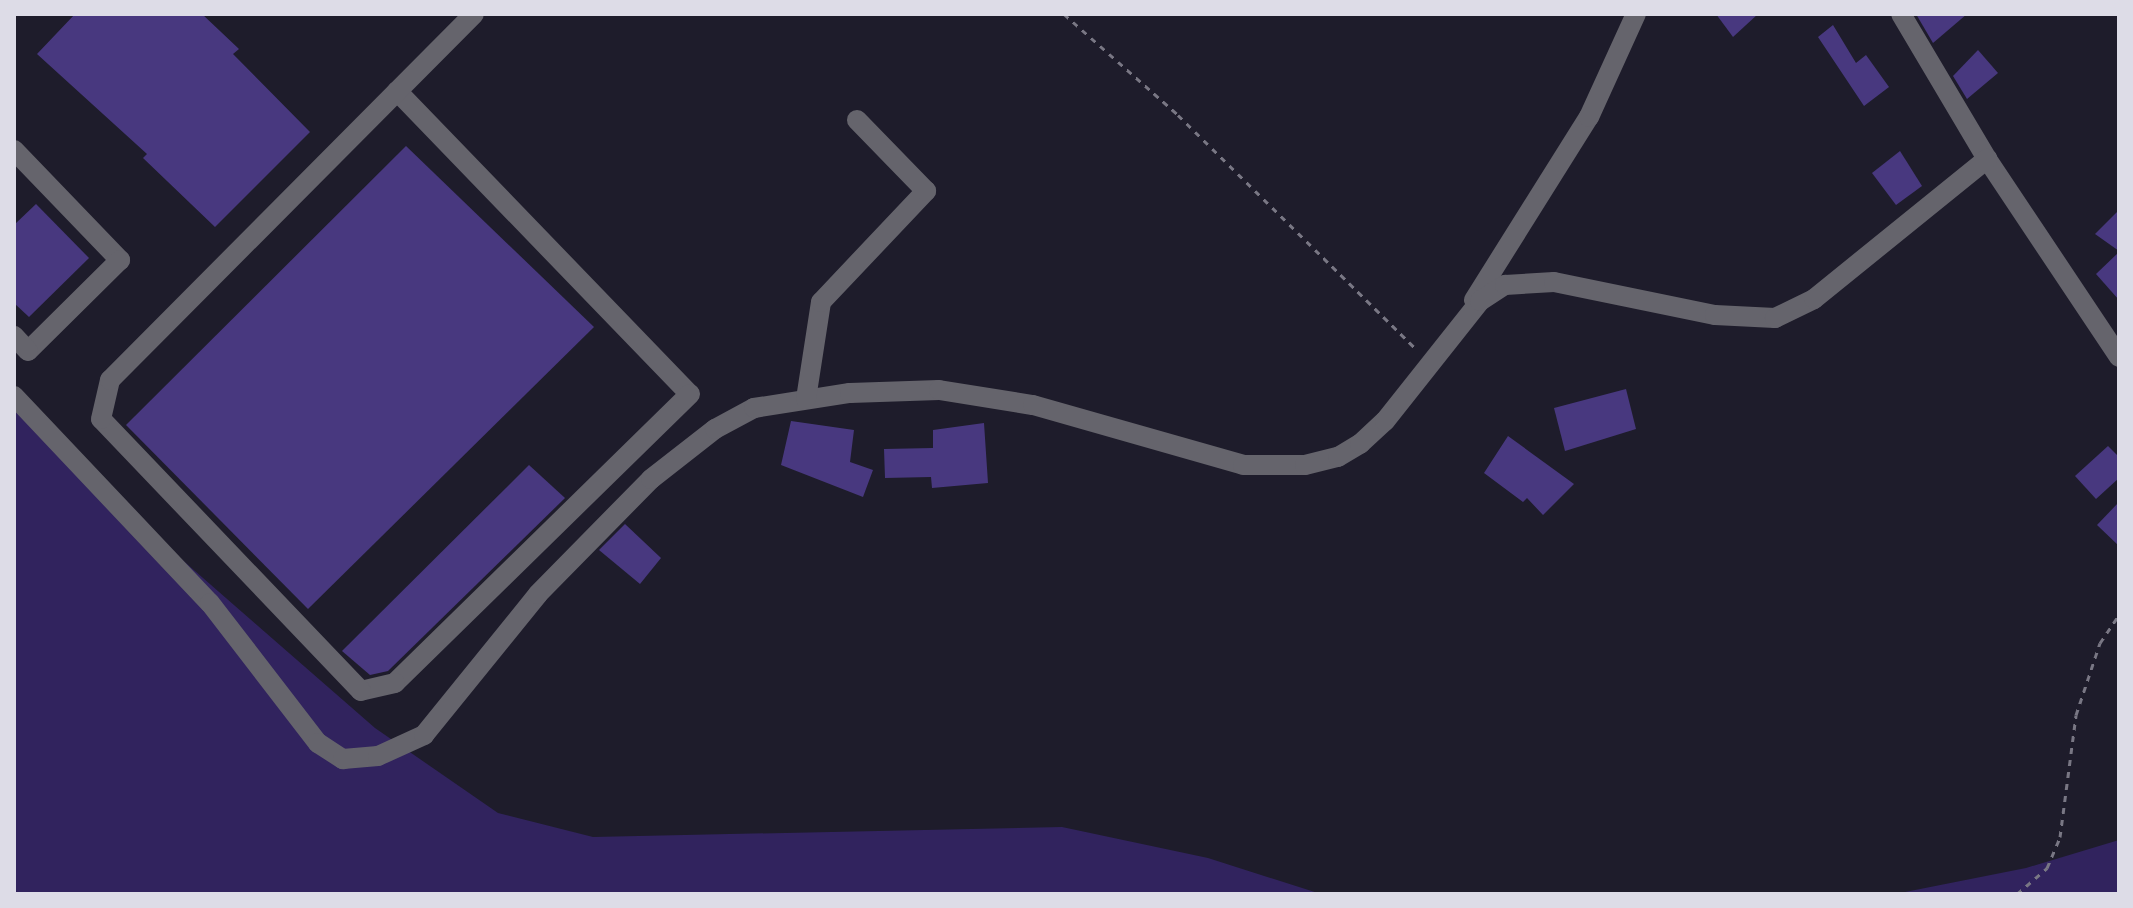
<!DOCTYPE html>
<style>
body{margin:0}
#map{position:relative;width:2133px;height:908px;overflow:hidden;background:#1e1c2b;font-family:"PT Serif",serif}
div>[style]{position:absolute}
.green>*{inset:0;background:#31235e}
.building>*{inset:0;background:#48387f}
.path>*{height:3px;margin-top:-1.5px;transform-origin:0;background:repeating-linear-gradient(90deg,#797784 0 6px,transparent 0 12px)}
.minor>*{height:20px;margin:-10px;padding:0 10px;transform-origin:10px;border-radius:10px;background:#65646c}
span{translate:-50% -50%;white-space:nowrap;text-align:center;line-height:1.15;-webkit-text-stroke:6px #151321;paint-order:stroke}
.frame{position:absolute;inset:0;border:16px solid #dddce7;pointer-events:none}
</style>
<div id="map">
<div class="green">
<i style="clip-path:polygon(14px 403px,140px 523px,375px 728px,498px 813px,593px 837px,1062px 827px,1208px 858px,1321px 894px,14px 894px)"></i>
<i style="clip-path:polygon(2119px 840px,2119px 894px,1895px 894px,2026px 868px)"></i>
</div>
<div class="building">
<i style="clip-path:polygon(75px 14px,202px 14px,239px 49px,233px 54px,310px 132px,215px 227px,143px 158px,147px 154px,37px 54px)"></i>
<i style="clip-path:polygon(1716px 14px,1758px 14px,1733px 37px)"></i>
<i style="clip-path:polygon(1916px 14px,1967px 14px,1933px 43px)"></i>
<i style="clip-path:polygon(1833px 25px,1856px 63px,1866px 55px,1889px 87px,1864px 106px,1818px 37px)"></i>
<i style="clip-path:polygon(1978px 50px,1998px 73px,1967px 99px,1953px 76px)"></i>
<i style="clip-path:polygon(406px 146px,594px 327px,308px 609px,126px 425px)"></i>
<i style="clip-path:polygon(1900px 151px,1922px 186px,1896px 205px,1872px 173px)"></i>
<i style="clip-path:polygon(36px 204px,89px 258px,29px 317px,14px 303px,14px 225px)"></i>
<i style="clip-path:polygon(2119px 210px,2119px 251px,2095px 234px)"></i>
<i style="clip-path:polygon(2119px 252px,2119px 300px,2096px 274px)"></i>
<i style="clip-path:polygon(1626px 389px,1636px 429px,1565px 451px,1554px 408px)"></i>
<i style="clip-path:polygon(791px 421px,854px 430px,850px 462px,873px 470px,863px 497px,781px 465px)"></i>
<i style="clip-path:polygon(984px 423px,988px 483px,932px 488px,931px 477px,885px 478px,884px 449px,933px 448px,933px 430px)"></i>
<i style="clip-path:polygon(1508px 436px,1574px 484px,1543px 515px,1527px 498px,1523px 502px,1484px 473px)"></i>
<i style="clip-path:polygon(2108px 446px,2119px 457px,2119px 478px,2096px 499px,2075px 476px)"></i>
<i style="clip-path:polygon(529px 465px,565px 498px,388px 671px,370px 675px,342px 651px)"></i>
<i style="clip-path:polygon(2119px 502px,2119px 546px,2097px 525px)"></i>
<i style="clip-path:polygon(625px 524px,661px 558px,640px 584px,599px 550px)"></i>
</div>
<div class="path">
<i style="left:1064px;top:14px;width:152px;rotate:41.5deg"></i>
<i style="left:1178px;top:115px;width:334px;rotate:44.5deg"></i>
<i style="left:2017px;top:894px;width:40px;rotate:-41deg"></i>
<i style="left:2047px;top:868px;width:34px;rotate:-67deg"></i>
<i style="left:2060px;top:837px;width:123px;rotate:-82.5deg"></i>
<i style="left:2076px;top:715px;width:76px;rotate:-71.6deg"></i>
<i style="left:2100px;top:643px;width:34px;rotate:-56deg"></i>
</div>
<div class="minor">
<i style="left:1901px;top:14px;width:169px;rotate:59.3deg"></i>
<i style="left:1987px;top:159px;width:238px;rotate:56.3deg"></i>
<i style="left:397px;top:91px;width:421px;rotate:46deg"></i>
<i style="left:690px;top:394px;width:413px;rotate:135.6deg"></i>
<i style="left:395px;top:683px;width:35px;rotate:167deg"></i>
<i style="left:361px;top:691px;width:376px;rotate:-133.7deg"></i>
<i style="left:101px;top:419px;width:40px;rotate:-77deg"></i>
<i style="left:110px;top:380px;width:516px;rotate:-45.16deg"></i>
<i style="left:14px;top:150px;width:153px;rotate:46.1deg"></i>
<i style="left:120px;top:260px;width:129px;rotate:135.3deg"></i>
<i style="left:28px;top:351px;width:21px;rotate:-133deg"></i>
<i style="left:1474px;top:300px;width:216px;rotate:-57.9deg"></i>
<i style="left:1589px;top:117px;width:113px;rotate:-65.5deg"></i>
<i style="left:14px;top:396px;width:285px;rotate:46.6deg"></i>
<i style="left:210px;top:603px;width:177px;rotate:52.4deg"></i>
<i style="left:318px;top:743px;width:30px;rotate:33deg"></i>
<i style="left:343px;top:759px;width:35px;rotate:-5deg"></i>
<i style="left:378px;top:756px;width:51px;rotate:-24.5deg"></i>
<i style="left:424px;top:735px;width:181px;rotate:-51deg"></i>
<i style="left:538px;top:594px;width:161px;rotate:-45.5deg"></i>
<i style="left:651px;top:479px;width:81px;rotate:-38deg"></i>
<i style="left:715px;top:429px;width:44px;rotate:-28.3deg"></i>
<i style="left:754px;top:408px;width:97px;rotate:-8.9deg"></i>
<i style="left:850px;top:393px;width:89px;rotate:-1.9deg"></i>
<i style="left:939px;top:390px;width:95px;rotate:9.1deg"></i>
<i style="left:1033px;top:405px;width:218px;rotate:15.9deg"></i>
<i style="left:1243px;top:465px;width:62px"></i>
<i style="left:1305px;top:465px;width:34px;rotate:-14deg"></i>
<i style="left:1338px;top:457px;width:26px;rotate:-31deg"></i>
<i style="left:1360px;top:444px;width:34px;rotate:-43deg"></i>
<i style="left:1385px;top:421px;width:153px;rotate:-51.6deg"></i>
<i style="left:1480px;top:301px;width:30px;rotate:-33deg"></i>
<i style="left:1505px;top:285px;width:49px;rotate:-3.5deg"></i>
<i style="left:1554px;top:282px;width:164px;rotate:11.6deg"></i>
<i style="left:1715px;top:315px;width:60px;rotate:2.9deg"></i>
<i style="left:1775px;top:318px;width:43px;rotate:-26deg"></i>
<i style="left:1814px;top:299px;width:223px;rotate:-39deg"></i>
<i style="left:806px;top:399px;width:98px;rotate:-81.2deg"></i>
<i style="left:821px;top:302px;width:153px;rotate:-46.6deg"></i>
<i style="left:926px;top:191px;width:99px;rotate:-134.2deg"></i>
</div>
<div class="frame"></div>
</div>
